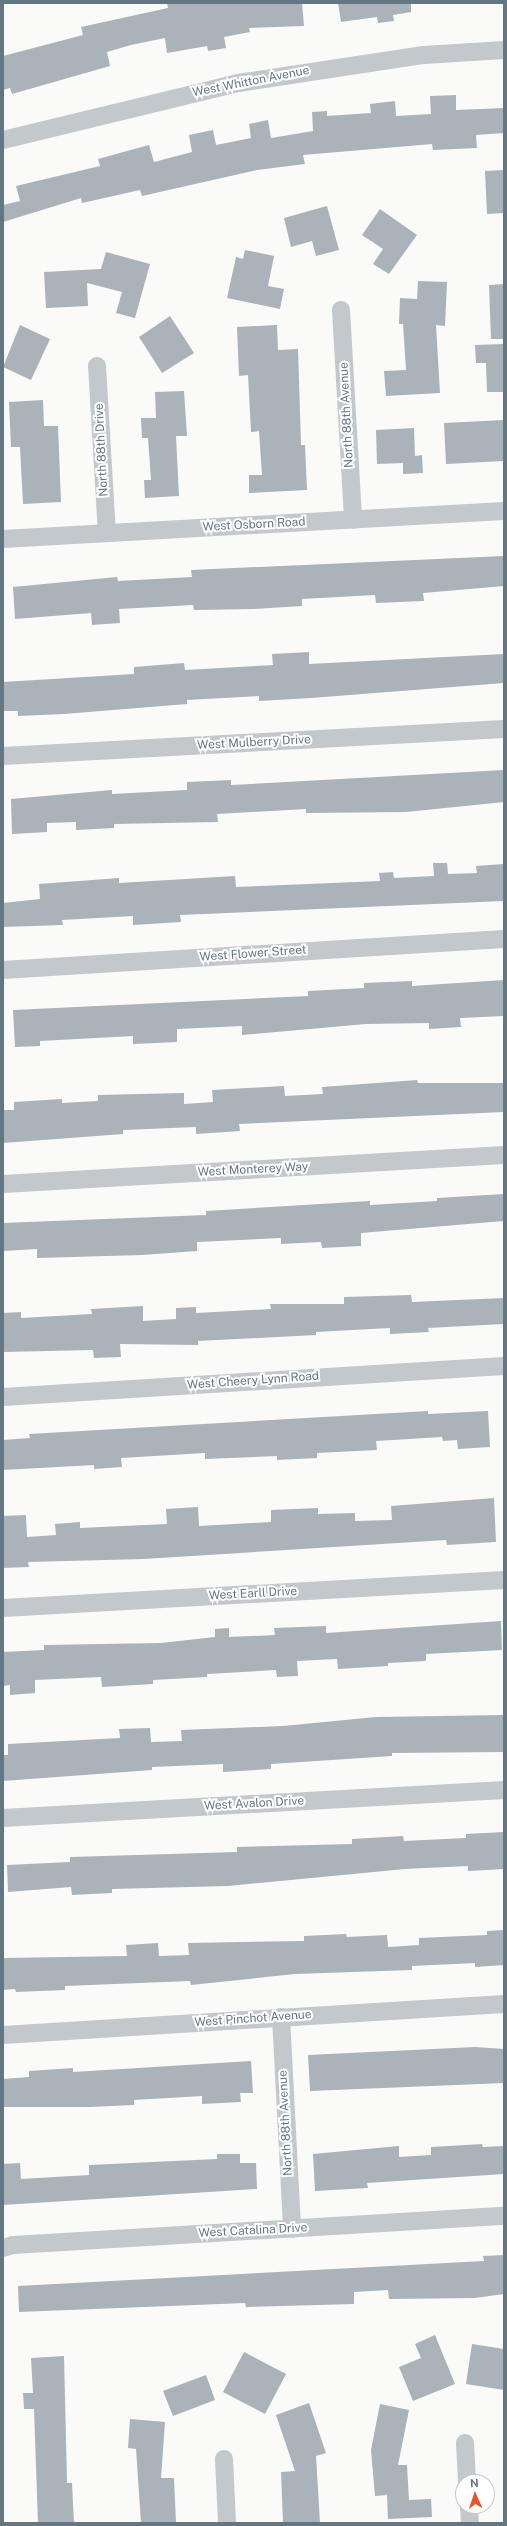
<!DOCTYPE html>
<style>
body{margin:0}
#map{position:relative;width:507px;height:2526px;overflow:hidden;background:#fafaf8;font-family:"Public Sans",sans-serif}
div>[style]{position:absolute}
.building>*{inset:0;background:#aab3b9}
.minor>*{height:18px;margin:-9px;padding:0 9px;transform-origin:9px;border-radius:9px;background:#c3c8cc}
span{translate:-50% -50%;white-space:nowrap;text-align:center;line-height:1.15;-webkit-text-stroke:4px #fff;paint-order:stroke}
.street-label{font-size:12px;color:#657683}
.frame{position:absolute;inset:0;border:4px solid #657683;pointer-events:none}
.north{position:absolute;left:455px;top:2474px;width:40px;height:40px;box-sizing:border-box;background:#fff;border:1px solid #c1c8cd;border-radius:50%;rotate:357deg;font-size:11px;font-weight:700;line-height:16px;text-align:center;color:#657683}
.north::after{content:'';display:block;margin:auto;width:14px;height:18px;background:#e4572e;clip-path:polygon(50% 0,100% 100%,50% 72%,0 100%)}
</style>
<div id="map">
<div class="building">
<i style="clip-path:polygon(167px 3px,302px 3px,304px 26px,249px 28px,250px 32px,224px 37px,226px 48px,208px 51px,207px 46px,167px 53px,165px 38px,131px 45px,107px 52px,110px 66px,12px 94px,10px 88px,3px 90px,3px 56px,83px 35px,81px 27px,168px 8px)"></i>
<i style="clip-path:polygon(338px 3px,411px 3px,411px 12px,393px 15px,394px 21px,378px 23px,377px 17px,341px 22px)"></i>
<i style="clip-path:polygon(456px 95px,456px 110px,504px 108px,504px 133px,476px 135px,477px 148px,433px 150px,432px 144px,303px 155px,305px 164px,257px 170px,142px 196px,140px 190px,82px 203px,81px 198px,3px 222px,3px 205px,20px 201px,16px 186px,100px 166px,98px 159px,149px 145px,154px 162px,192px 152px,189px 135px,213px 130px,216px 145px,251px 138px,249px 124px,268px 120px,271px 138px,313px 131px,312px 112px,327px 111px,327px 116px,371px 113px,370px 104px,395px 101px,396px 116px,431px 114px,430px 96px)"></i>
<i style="clip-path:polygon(504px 170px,504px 213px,487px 214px,485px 171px)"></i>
<i style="clip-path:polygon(327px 206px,339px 250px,316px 256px,312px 241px,291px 247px,284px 218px)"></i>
<i style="clip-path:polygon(380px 209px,417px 235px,389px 274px,373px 264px,383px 249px,362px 235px)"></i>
<i style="clip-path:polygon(245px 250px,274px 256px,268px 286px,284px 289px,280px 309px,227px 298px,236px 257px,243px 259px)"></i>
<i style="clip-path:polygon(106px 252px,150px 264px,135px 318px,116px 313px,122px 292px,87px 283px,88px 306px,46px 308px,44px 272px,101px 269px)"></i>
<i style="clip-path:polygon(418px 281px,447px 282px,445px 326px,436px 325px,440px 393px,386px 396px,384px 371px,406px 370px,403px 324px,399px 324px,400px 298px,417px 299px)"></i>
<i style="clip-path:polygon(504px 284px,504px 339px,491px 339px,489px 285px)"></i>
<i style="clip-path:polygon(170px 316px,194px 353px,162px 373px,139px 337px)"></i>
<i style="clip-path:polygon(20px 325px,50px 339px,31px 380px,3px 367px)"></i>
<i style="clip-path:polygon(277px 325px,278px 350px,298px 349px,301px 445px,305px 445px,307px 490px,249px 493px,249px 475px,262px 475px,259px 431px,251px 432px,248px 375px,239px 376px,237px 327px)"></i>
<i style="clip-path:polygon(504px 344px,504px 392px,487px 392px,486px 363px,476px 363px,475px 345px)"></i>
<i style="clip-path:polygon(184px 391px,187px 436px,176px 436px,179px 496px,145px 498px,144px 480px,151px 480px,148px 438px,142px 438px,141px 418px,156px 418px,155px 392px)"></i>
<i style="clip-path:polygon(43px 400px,44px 426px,58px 426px,61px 502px,23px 504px,20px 447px,11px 447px,9px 402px)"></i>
<i style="clip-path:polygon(504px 420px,504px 461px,446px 464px,444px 423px)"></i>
<i style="clip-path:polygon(414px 428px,415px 456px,422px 455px,423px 473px,403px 474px,403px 463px,377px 464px,376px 430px)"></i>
<i style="clip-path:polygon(504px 556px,504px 586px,423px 593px,424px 601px,376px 603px,375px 595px,302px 599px,302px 606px,254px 609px,194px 610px,193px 605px,119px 609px,120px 623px,92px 625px,91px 613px,15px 619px,13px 587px,117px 577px,118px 581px,192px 577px,191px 570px)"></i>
<i style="clip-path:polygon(309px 652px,309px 664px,504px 654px,504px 683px,311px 698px,259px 701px,259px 696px,187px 700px,187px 704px,64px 714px,18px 716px,18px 711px,3px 711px,3px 682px,134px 674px,134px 667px,184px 663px,185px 670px,273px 665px,272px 654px)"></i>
<i style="clip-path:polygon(504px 770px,504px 802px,406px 812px,306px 813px,306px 809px,217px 814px,218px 822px,114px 824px,114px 828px,76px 830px,76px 822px,47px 823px,47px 832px,12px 834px,11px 799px,112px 790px,112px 794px,187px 790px,187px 782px,231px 780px,231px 785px)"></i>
<i style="clip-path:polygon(433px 863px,447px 863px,448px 874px,477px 873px,476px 866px,504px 864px,504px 901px,180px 915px,181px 922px,133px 925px,133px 916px,62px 920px,63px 925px,3px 927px,3px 903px,40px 899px,39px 884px,119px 878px,119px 883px,235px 876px,236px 887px,380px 881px,379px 873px,393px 872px,394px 878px,434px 876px)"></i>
<i style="clip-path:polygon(504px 980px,504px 1016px,460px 1018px,461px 1027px,429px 1029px,429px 1023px,366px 1024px,242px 1035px,242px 1026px,177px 1029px,177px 1042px,133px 1044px,133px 1036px,40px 1041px,40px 1046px,15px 1047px,13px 1010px,308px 996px,308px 991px,364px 988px,364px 983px,412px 981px,412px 986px)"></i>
<i style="clip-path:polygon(417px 1080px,418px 1083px,504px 1083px,504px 1112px,239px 1124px,240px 1131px,196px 1134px,196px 1127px,123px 1130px,123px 1134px,3px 1143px,3px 1110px,14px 1110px,14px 1102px,62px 1099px,62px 1103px,98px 1101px,98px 1095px,184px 1093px,184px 1104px,213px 1102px,212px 1090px,284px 1086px,285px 1096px,323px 1094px,322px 1087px)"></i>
<i style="clip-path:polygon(504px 1194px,504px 1221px,361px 1233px,361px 1246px,322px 1248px,321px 1242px,281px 1244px,281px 1238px,197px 1242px,197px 1251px,142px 1255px,37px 1258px,37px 1249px,3px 1251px,3px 1223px,206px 1215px,206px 1211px,370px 1201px,370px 1205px,437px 1201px,437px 1198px)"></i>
<i style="clip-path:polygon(411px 1295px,412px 1302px,504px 1298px,504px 1324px,428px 1328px,429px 1332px,390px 1334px,390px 1328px,316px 1332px,316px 1335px,198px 1341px,198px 1345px,120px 1344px,121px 1357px,94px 1358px,93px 1350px,3px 1352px,3px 1313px,21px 1312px,21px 1318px,92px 1314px,91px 1309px,143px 1306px,143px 1321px,176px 1319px,176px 1308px,196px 1307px,196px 1313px,271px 1309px,270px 1304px,344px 1304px,344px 1297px)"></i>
<i style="clip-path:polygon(428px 1411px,428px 1414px,488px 1411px,490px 1447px,458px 1449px,457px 1440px,443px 1441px,442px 1437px,376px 1441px,377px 1450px,317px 1453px,317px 1458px,277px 1460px,277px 1456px,205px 1459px,205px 1453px,121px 1458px,122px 1467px,94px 1469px,94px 1465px,3px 1470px,3px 1440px,30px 1438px,29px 1434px)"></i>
<i style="clip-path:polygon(494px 1498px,496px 1542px,447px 1545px,446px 1540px,144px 1559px,28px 1562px,29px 1567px,3px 1568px,3px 1516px,26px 1515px,27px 1537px,56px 1535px,55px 1524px,80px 1522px,80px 1528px,167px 1524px,166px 1509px,198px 1507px,199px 1526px,271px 1522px,271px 1510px,318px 1508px,318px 1514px,355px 1513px,355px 1521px,392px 1520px,391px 1506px)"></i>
<i style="clip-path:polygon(501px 1621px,502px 1650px,426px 1654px,426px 1661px,388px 1663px,388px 1666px,338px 1669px,337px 1659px,297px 1661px,298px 1676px,277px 1677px,276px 1670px,207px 1674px,207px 1677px,153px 1680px,153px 1684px,102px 1687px,101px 1677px,35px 1680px,35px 1693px,10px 1695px,10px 1685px,3px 1686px,3px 1652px,44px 1650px,44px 1645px,161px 1643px,215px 1637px,215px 1629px,229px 1628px,229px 1637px,275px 1635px,274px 1628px,326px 1626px,326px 1633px)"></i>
<i style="clip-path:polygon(504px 1715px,504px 1752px,392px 1753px,392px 1756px,271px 1764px,271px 1769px,223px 1772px,223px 1764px,152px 1767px,152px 1770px,3px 1781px,3px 1755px,8px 1755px,8px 1744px,120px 1738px,119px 1729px,150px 1728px,151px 1742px,182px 1741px,181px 1730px,283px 1726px,376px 1717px)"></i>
<i style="clip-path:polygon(504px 1832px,504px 1869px,468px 1871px,468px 1866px,405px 1869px,228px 1886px,112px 1889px,112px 1893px,72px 1895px,71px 1887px,8px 1892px,7px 1865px,70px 1862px,70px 1857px,237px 1852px,237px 1847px,352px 1844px,352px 1839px,403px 1836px,404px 1841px,466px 1838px,466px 1834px)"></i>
<i style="clip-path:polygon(504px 1930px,504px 1965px,475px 1967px,475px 1963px,412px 1966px,412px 1970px,295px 1974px,191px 1985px,190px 1981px,65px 1986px,65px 1990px,16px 1992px,15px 1989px,3px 1990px,3px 1958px,127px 1956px,126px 1945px,158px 1943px,159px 1956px,189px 1955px,188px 1943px,304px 1941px,304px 1936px,346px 1934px,347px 1937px,387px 1935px,388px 1947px,419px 1945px,419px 1938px,487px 1935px,487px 1931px)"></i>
<i style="clip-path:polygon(475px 2047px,504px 2049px,504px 2083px,310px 2091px,308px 2055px)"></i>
<i style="clip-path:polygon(251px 2061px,253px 2093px,240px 2093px,241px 2102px,202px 2104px,202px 2096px,134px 2100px,134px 2105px,90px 2107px,3px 2107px,3px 2079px,29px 2077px,29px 2071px,73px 2068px,73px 2072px)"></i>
<i style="clip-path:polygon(482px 2144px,483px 2147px,504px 2146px,504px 2174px,367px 2183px,368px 2188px,315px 2191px,313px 2154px,399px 2146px,399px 2157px,431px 2155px,431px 2147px)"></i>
<i style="clip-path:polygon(217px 2154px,240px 2154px,240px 2163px,256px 2163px,257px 2189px,3px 2205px,3px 2164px,20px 2163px,21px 2179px,89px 2175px,89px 2165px,217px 2159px)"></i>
<i style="clip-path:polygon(504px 2255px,504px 2294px,475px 2298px,389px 2299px,388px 2290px,354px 2292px,354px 2304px,246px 2307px,245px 2303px,19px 2312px,18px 2286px,484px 2261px,483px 2256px)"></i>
<i style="clip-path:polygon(435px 2335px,455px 2384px,413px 2401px,399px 2367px,421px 2358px,415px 2344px)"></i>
<i style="clip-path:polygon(472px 2344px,504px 2349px,504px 2390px,466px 2384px)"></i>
<i style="clip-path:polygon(244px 2352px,286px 2374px,265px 2414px,223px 2392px)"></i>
<i style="clip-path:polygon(64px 2356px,67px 2483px,72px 2483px,74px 2523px,38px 2523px,34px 2409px,24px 2409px,23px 2393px,33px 2393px,31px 2358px)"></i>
<i style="clip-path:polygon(206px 2375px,215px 2400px,173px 2416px,163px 2391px)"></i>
<i style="clip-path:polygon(309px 2403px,326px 2453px,316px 2456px,320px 2523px,283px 2523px,281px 2472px,295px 2471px,276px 2415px)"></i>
<i style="clip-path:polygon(380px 2404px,409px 2410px,398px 2465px,407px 2465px,409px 2500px,431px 2499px,432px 2517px,388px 2519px,387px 2495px,375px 2496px,371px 2450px)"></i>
<i style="clip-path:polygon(130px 2419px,165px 2422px,161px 2478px,174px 2478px,176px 2523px,141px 2523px,136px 2449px,128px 2448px)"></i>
</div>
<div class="minor">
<i style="left:3px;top:140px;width:242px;rotate:-13.6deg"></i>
<i style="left:238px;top:83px;width:188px;rotate:-8.6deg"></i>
<i style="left:424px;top:55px;width:80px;rotate:-3.6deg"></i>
<i style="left:341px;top:310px;width:210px;rotate:86.7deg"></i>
<i style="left:97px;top:366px;width:167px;rotate:86.6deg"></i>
<i style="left:3px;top:539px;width:502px;rotate:-3.2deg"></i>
<i style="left:3px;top:756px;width:502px;rotate:-3.08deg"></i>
<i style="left:3px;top:970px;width:502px;rotate:-3.54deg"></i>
<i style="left:3px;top:1184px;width:502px;rotate:-3.31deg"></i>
<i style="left:3px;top:1397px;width:502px;rotate:-3.54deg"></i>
<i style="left:3px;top:1608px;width:502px;rotate:-3.2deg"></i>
<i style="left:3px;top:1818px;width:502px;rotate:-3.2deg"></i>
<i style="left:281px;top:2017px;width:212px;rotate:87deg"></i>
<i style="left:3px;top:2035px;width:502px;rotate:-3.54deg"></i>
<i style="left:3px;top:2248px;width:10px;rotate:-17deg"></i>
<i style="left:13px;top:2245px;width:492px;rotate:-3.4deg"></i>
<i style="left:465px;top:2443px;width:39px;rotate:87deg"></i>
<i style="left:224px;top:2459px;width:64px;rotate:87.3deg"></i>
<i style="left:469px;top:2506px;width:17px;rotate:87deg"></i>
</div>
<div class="street-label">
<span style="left:251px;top:82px;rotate:-11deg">West Whitton Avenue</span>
<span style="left:347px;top:415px;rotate:-93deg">North 88th Avenue</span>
<span style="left:102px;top:450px;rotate:-93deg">North 88th Drive</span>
<span style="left:254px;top:525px;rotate:-3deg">West Osborn Road</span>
<span style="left:254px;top:743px;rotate:-3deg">West Mulberry Drive</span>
<span style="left:253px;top:954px;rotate:-4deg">West Flower Street</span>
<span style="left:253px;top:1170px;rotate:-3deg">West Monterey Way</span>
<span style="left:253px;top:1381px;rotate:-4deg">West Cheery Lynn Road</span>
<span style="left:253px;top:1594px;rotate:-3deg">West Earll Drive</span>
<span style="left:254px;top:1804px;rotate:-3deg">West Avalon Drive</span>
<span style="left:253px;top:2019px;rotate:-4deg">West Pinchot Avenue</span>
<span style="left:286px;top:2123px;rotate:-93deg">North 88th Avenue</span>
<span style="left:253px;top:2231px;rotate:-3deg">West Catalina Drive</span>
</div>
<div class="frame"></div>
<div class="north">N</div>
</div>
